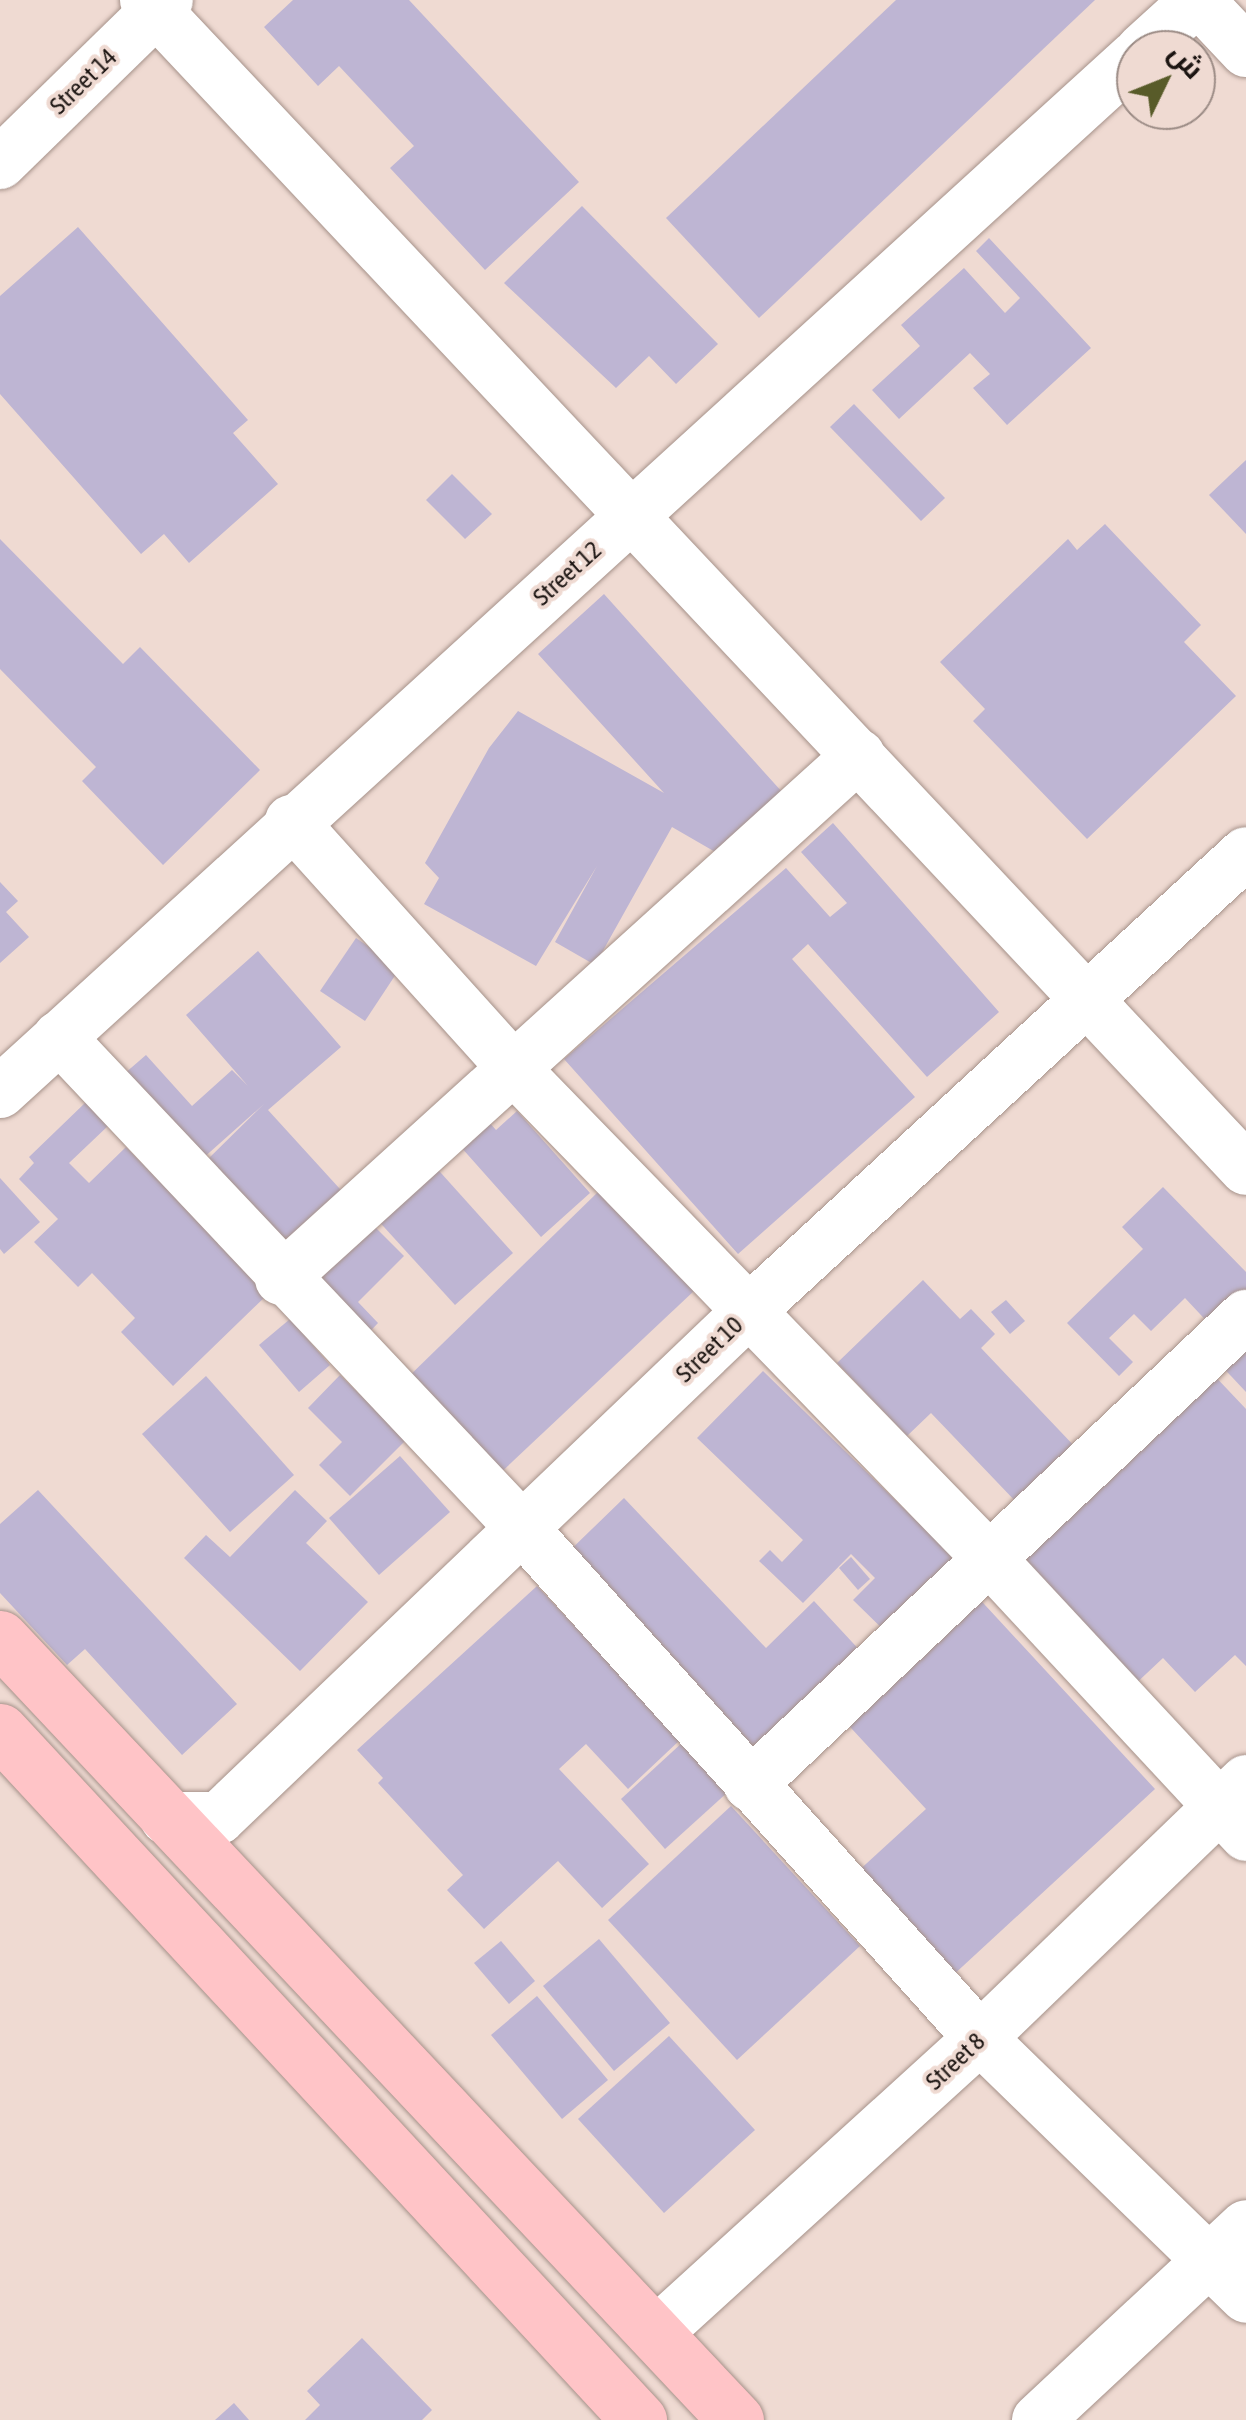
<!DOCTYPE html>
<meta charset="utf-8">
<style>
body{margin:0}
#map{position:relative;width:1246px;height:2420px;overflow:hidden;background:#efdad2;font-family:"Asap Condensed",Cairo,sans-serif}
div>[style]{position:absolute}
.building>*{inset:0;background:#beb5d3}
.roads{filter:drop-shadow(0 0 2px #a6928a) drop-shadow(0 0 2px #a6928a)}
.minor>*{height:52px;margin:-26px;padding:0 26px;transform-origin:26px;border-radius:26px;background:#fff}
.major>*{height:55px;margin:-27.5px;padding:0 27.5px;transform-origin:27.5px;border-radius:27.5px;background:#ffc4c7}
span{translate:-50% -50%;white-space:nowrap;text-align:center;line-height:1.15;-webkit-text-stroke:8px #efdad2;paint-order:stroke}
.street-label{font-size:25px;color:#1c1512}
.north{position:absolute;left:1116px;top:30px;width:100px;height:100px;box-sizing:border-box;background:#efdad2;border:2px solid #9b8b85;border-radius:50%;rotate:47deg;font-size:28px;font-weight:700;line-height:40px;text-align:center;color:#1c1512}
.north::after{content:'';display:block;margin:auto;width:35px;height:45px;background:#585b29;clip-path:polygon(50% 0,100% 100%,50% 72%,0 100%)}
</style>
<div id="map">
<div class="building">
<i style="clip-path:polygon(293px 0,409px 0,579px 182px,485px 270px,390px 168px,414px 146px,339px 66px,318px 86px,264px 27px)"></i>
<i style="clip-path:polygon(896px 0,1095px 0,759px 318px,666px 218px)"></i>
<i style="clip-path:polygon(582px 206px,718px 344px,676px 384px,649px 356px,616px 388px,504px 283px)"></i>
<i style="clip-path:polygon(78px 227px,248px 420px,233px 433px,278px 484px,189px 563px,164px 534px,141px 554px,0 394px,0 296px)"></i>
<i style="clip-path:polygon(989px 238px,1091px 348px,1007px 425px,973px 388px,990px 374px,970px 353px,899px 419px,872px 390px,920px 346px,901px 325px,964px 268px,1005px 313px,1020px 298px,976px 251px)"></i>
<i style="clip-path:polygon(854px 404px,945px 498px,921px 521px,830px 427px)"></i>
<i style="clip-path:polygon(1246px 460px,1246px 534px,1209px 495px)"></i>
<i style="clip-path:polygon(452px 474px,492px 514px,465px 539px,426px 500px)"></i>
<i style="clip-path:polygon(1105px 524px,1201px 625px,1184px 642px,1236px 696px,1087px 839px,973px 721px,985px 709px,940px 662px,1068px 539px,1077px 550px)"></i>
<i style="clip-path:polygon(0 539px,123px 664px,140px 647px,260px 770px,163px 865px,82px 781px,96px 767px,0 669px)"></i>
<i style="clip-path:polygon(604px 594px,783px 793px,717px 853px,672px 827px,595px 965px,555px 942px,597px 866px,536px 966px,424px 904px,439px 878px,425px 863px,489px 748px,518px 711px,664px 793px,538px 654px)"></i>
<i style="clip-path:polygon(833px 823px,999px 1012px,927px 1077px,808px 944px,792px 959px,915px 1097px,738px 1254px,564px 1059px,786px 868px,830px 917px,847px 903px,801px 852px)"></i>
<i style="clip-path:polygon(0 882px,18px 901px,6px 912px,29px 937px,0 963px)"></i>
<i style="clip-path:polygon(356px 938px,400px 968px,365px 1021px,320px 991px)"></i>
<i style="clip-path:polygon(258px 951px,341px 1047px,268px 1110px,350px 1200px,290px 1255px,205px 1162px,264px 1104px,201px 1160px,124px 1074px,146px 1055px,192px 1106px,232px 1070px,248px 1086px,186px 1015px)"></i>
<i style="clip-path:polygon(86px 1102px,109px 1125px,69px 1163px,89px 1183px,126px 1147px,268px 1294px,173px 1386px,121px 1332px,135px 1318px,92px 1273px,78px 1287px,34px 1242px,58px 1219px,19px 1179px,34px 1163px,29px 1157px)"></i>
<i style="clip-path:polygon(517px 1111px,590px 1193px,541px 1237px,452px 1137px,480px 1112px,496px 1130px)"></i>
<i style="clip-path:polygon(432px 1163px,513px 1253px,455px 1305px,374px 1216px)"></i>
<i style="clip-path:polygon(0 1178px,40px 1222px,4px 1254px,0 1249px)"></i>
<i style="clip-path:polygon(1163px 1187px,1246px 1272px,1246px 1298px,1214px 1329px,1185px 1298px,1151px 1331px,1134px 1314px,1109px 1338px,1133px 1362px,1119px 1376px,1067px 1323px,1143px 1249px,1122px 1227px)"></i>
<i style="clip-path:polygon(599px 1191px,695px 1290px,494px 1479px,401px 1384px)"></i>
<i style="clip-path:polygon(370px 1222px,404px 1256px,358px 1302px,378px 1323px,363px 1339px,308px 1284px)"></i>
<i style="clip-path:polygon(923px 1280px,960px 1319px,971px 1309px,995px 1334px,981px 1348px,1078px 1450px,1020px 1506px,931px 1413px,907px 1436px,837px 1363px)"></i>
<i style="clip-path:polygon(1006px 1300px,1025px 1321px,1010px 1334px,991px 1312px)"></i>
<i style="clip-path:polygon(290px 1319px,330px 1365px,299px 1392px,259px 1345px)"></i>
<i style="clip-path:polygon(1246px 1331px,1246px 1392px,1215px 1359px)"></i>
<i style="clip-path:polygon(763px 1371px,966px 1569px,895px 1641px,853px 1600px,875px 1578px,851px 1554px,803px 1603px,759px 1561px,770px 1550px,782px 1562px,803px 1540px,697px 1438px)"></i>
<i style="clip-path:polygon(1210px 1371px,1246px 1409px,1246px 1666px,1235px 1655px,1195px 1692px,1163px 1658px,1130px 1689px,1010px 1558px)"></i>
<i style="clip-path:polygon(340px 1375px,406px 1440px,350px 1496px,319px 1465px,342px 1442px,308px 1408px)"></i>
<i style="clip-path:polygon(206px 1376px,294px 1475px,230px 1532px,142px 1434px)"></i>
<i style="clip-path:polygon(400px 1456px,450px 1512px,379px 1575px,329px 1518px)"></i>
<i style="clip-path:polygon(38px 1490px,237px 1704px,182px 1755px,85px 1649px,67px 1665px,0 1593px,0 1524px)"></i>
<i style="clip-path:polygon(295px 1490px,327px 1521px,306px 1543px,368px 1602px,300px 1671px,184px 1558px,206px 1535px,230px 1557px)"></i>
<i style="clip-path:polygon(624px 1498px,766px 1648px,814px 1601px,865px 1656px,753px 1763px,560px 1560px)"></i>
<i style="clip-path:polygon(851px 1557px,870px 1579px,858px 1590px,839px 1568px)"></i>
<i style="clip-path:polygon(537px 1586px,681px 1739px,628px 1789px,586px 1744px,559px 1769px,649px 1864px,602px 1908px,558px 1861px,484px 1929px,447px 1890px,463px 1875px,378px 1783px,383px 1778px,357px 1750px)"></i>
<i style="clip-path:polygon(973px 1592px,1155px 1789px,950px 1978px,855px 1874px,926px 1809px,839px 1715px)"></i>
<i style="clip-path:polygon(684px 1741px,729px 1791px,665px 1849px,621px 1799px)"></i>
<i style="clip-path:polygon(731px 1806px,860px 1946px,737px 2060px,608px 1920px)"></i>
<i style="clip-path:polygon(599px 1939px,670px 2023px,614px 2071px,543px 1986px)"></i>
<i style="clip-path:polygon(501px 1941px,535px 1981px,509px 2004px,474px 1963px)"></i>
<i style="clip-path:polygon(537px 1996px,608px 2080px,562px 2119px,491px 2035px)"></i>
<i style="clip-path:polygon(669px 2036px,755px 2130px,664px 2213px,578px 2119px)"></i>
<i style="clip-path:polygon(362px 2338px,432px 2410px,422px 2420px,305px 2420px,320px 2405px,307px 2391px)"></i>
<i style="clip-path:polygon(234px 2403px,249px 2420px,215px 2420px)"></i>
</div>
<div class="roads">
<div class="minor">
<i style="left:146px;top:0;width:1605px;rotate:46.74deg"></i>
<i style="left:1198px;top:0;width:70px;rotate:46.7deg"></i>
<i style="left:1142px;top:50px;width:74px;rotate:-42.3deg"></i>
<i style="left:0;top:163px;width:233px;rotate:-44.3deg"></i>
<i style="left:291px;top:821px;width:335px;rotate:48deg"></i>
<i style="left:515px;top:1070px;width:676px;rotate:45.84deg"></i>
<i style="left:986px;top:1555px;width:382px;rotate:47.1deg"></i>
<i style="left:59px;top:1037px;width:673px;rotate:46.68deg"></i>
<i style="left:521px;top:1527px;width:687px;rotate:48.07deg"></i>
<i style="left:980px;top:2038px;width:371px;rotate:44.2deg"></i>
<i style="left:0;top:1092px;width:1537px;rotate:-42.36deg"></i>
<i style="left:281px;top:1279px;width:780px;rotate:-42.19deg"></i>
<i style="left:750px;top:1785px;width:683px;rotate:-43.4deg"></i>
<i style="left:166px;top:1818px;width:53px"></i>
<i style="left:219px;top:1818px;width:735px;rotate:-43.73deg"></i>
<i style="left:750px;top:1310px;width:674px;rotate:-42.66deg"></i>
<i style="left:656px;top:2333px;width:438px;rotate:-42.3deg"></i>
<i style="left:980px;top:2038px;width:370px;rotate:-44deg"></i>
<i style="left:1038px;top:2420px;width:284px;rotate:-43deg"></i>
</div>
<div class="major">
<i style="left:0;top:1638px;width:1074px;rotate:46.74deg"></i>
<i style="left:0;top:1731px;width:940px;rotate:47.16deg"></i>
</div>
</div>
<div class="street-label">
<span style="left:83px;top:81px;rotate:-44deg">Street 14</span>
<span style="left:567px;top:573px;rotate:-42deg">Street 12</span>
<span style="left:709px;top:1349px;rotate:-44deg">Street 10</span>
<span style="left:955px;top:2061px;rotate:-43deg">Street 8</span>
</div>
<div class="north">ش</div>
</div>
